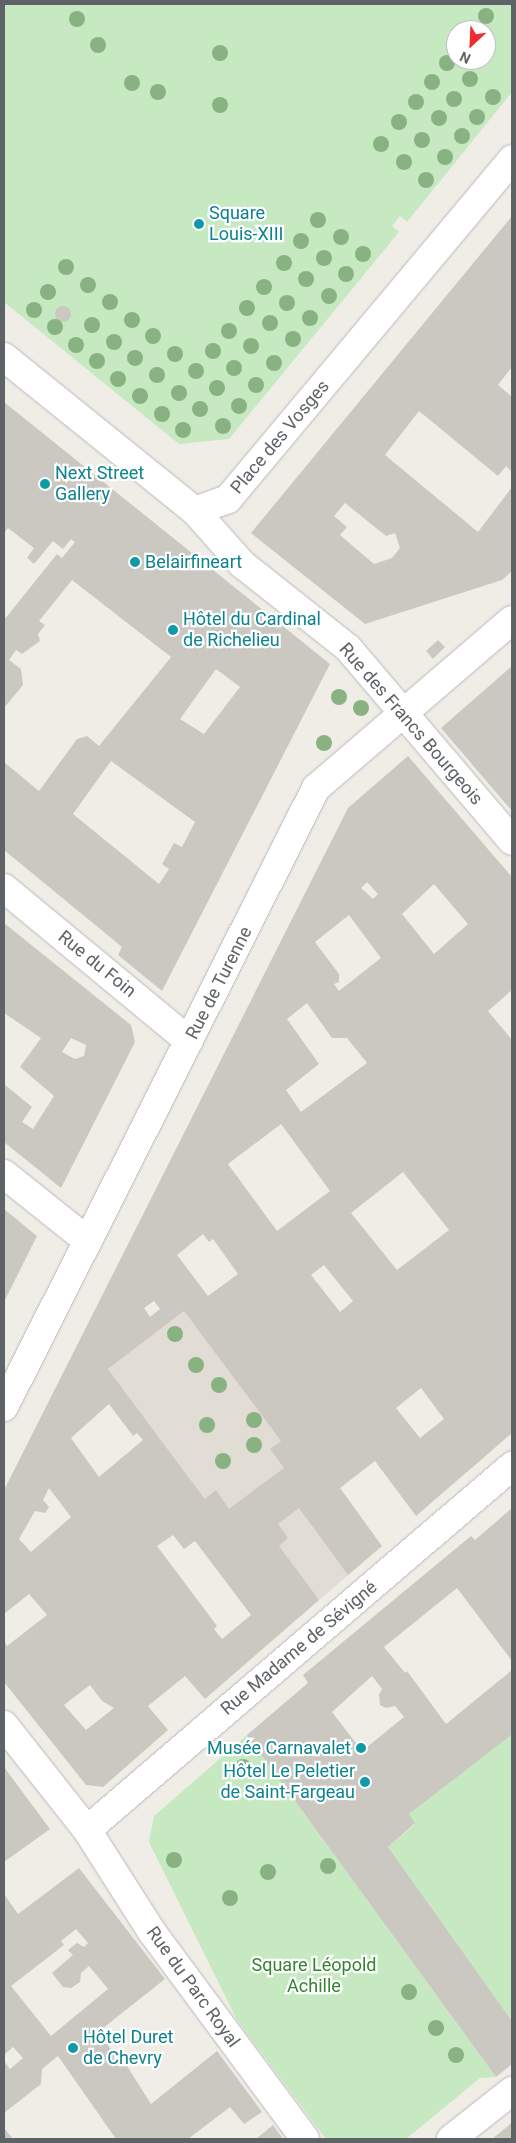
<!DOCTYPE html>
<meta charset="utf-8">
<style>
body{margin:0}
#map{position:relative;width:516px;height:2143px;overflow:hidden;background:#f0ede6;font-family:Roboto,sans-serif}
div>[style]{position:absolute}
.education>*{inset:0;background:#e1dcd4}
.green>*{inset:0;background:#c6e9c2}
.building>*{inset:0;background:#cbc8c2}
.round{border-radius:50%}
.roads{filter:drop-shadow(0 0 1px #b6b9bd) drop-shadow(0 0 1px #b6b9bd)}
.street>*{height:28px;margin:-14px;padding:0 14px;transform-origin:14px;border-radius:14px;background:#fff}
.secondary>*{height:28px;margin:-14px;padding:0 14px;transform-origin:14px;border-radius:14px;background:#fff}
.trees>*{width:16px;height:16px;margin:-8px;border-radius:50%;background:#89b282}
.dots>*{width:14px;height:14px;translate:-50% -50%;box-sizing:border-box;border:2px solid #fff;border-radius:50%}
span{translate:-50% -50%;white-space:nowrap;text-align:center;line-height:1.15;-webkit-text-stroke:4.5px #fff;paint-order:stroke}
.culture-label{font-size:18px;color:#0d838f}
.left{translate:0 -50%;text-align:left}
.right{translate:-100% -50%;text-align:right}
.street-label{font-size:18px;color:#5d6367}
.park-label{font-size:18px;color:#358230}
.frame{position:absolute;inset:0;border:5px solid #5d6367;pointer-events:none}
.north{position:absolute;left:446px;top:20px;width:50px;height:50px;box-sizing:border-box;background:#fff;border:1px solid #bec1c2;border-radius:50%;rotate:205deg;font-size:14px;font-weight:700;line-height:20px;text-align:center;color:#5d6367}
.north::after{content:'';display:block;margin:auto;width:18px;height:22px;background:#f12c30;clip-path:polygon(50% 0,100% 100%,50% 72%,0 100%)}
</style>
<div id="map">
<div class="education">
<i style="clip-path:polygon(184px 1311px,369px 1557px,296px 1620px,108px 1369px)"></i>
</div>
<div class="green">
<i style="clip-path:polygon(evenodd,4px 4px,512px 4px,512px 92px,407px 222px,400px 216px,392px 226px,399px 232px,229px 439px,179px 444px,4px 302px,4px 4px,456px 30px,486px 30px,486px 60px,456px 60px,456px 30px)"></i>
<i style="clip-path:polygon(512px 1731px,512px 2021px,388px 1847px,415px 1824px,409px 1814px)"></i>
<i style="clip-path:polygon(247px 1735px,496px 2077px,480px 2078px,406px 2139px,326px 2139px,237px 2020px,149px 1842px,154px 1816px)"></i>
</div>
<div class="building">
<i style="clip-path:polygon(evenodd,512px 216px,512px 367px,498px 385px,512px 397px,512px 472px,506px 466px,498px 476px,419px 411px,385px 455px,478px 532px,512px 487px,512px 571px,502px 580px,365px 624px,251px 533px,512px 216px,345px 503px,386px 536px,395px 533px,400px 548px,392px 558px,374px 564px,340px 535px,347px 527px,334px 516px,345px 503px)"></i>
<i class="round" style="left:55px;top:306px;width:16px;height:16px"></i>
<i style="clip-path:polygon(evenodd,4px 402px,330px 664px,162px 991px,118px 955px,122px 947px,4px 850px,4px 762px,39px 791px,77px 739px,87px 736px,99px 746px,171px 657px,72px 580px,39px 621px,45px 625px,38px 634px,40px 641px,22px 654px,16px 650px,9px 660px,21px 669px,23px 685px,4px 708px,4px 620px,57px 554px,62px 558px,75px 542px,71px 539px,63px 549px,53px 541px,34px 564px,27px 558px,34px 548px,8px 528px,4px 533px,4px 402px,216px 669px,240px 687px,204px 734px,180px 719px,216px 669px,4px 402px,111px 761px,195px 822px,182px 847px,174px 843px,162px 864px,169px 869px,159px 884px,73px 814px,111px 761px)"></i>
<i style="clip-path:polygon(438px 640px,445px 647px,433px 659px,426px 651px)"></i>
<i style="clip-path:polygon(512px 666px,512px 811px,441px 728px)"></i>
<i style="clip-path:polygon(evenodd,408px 756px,512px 877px,512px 990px,488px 1011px,512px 1040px,512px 1433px,416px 1516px,375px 1461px,340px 1488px,382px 1546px,348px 1575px,299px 1508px,278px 1524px,288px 1538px,279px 1546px,319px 1600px,205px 1699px,185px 1676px,148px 1706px,168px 1730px,103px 1787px,86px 1785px,4px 1682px,4px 1641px,7px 1646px,47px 1615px,29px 1594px,4px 1614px,4px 1490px,348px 808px,408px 756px,367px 882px,378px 894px,373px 899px,361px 888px,367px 882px,408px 756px,434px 884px,468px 924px,434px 954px,402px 914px,434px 884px,408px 756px,349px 915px,381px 958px,339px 991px,334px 984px,339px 982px,339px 974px,315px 942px,349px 915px,408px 756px,307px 1003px,332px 1038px,347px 1038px,367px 1063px,301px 1112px,286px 1090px,319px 1064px,287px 1019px,307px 1003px,408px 756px,281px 1124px,330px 1191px,277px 1231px,228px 1164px,281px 1124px,408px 756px,403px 1172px,449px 1230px,397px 1270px,351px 1213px,403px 1172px,408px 756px,203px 1234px,209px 1242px,213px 1239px,238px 1274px,208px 1296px,177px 1255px,203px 1234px,408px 756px,324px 1265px,353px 1301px,340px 1312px,311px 1275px,324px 1265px,408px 756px,154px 1301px,160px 1309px,150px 1317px,144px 1308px,154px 1301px,408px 756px,184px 1311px,281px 1441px,270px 1449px,284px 1468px,229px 1509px,216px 1490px,205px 1499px,108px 1369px,184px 1311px,408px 756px,421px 1388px,444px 1419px,420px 1438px,396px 1408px,421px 1388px,408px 756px,109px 1404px,133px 1436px,137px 1433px,143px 1440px,99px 1477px,71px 1438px,109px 1404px,408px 756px,49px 1488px,71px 1517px,31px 1552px,19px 1539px,35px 1511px,45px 1513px,49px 1507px,43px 1500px,49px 1488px,408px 756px,173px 1535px,184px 1549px,195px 1541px,251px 1615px,222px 1639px,214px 1629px,217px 1626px,157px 1546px,173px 1535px,408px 756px,90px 1685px,102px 1701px,114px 1708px,86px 1730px,64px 1705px,90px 1685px)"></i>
<i style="clip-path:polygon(evenodd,4px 923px,131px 1025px,135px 1042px,61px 1188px,4px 1142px,4px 1084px,32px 1107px,22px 1122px,33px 1129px,54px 1096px,20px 1067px,41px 1038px,4px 1013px,4px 923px,71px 1038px,86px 1045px,84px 1056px,75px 1059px,62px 1052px,71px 1038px)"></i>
<i style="clip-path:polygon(4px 1209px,37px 1236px,4px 1302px)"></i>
<i style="clip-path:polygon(evenodd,512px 1508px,512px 1661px,457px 1588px,384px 1647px,405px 1673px,407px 1671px,446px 1724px,512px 1670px,512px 1731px,510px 1736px,409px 1814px,415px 1823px,388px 1847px,512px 2021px,512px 2064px,496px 2077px,247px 1735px,308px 1683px,303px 1675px,471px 1536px,475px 1540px,512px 1508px,372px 1676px,382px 1689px,379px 1695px,380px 1705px,386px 1708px,395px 1706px,404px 1717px,362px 1751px,332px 1712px,372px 1676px)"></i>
<i style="clip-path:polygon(4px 1767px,50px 1829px,4px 1862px)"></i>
<i style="clip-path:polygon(evenodd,79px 1868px,165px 1979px,98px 2032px,119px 2060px,127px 2066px,151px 2104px,217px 2051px,262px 2112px,244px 2124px,230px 2107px,188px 2139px,116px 2139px,58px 2056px,42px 2069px,41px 2084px,4px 2113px,4px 2061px,10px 2069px,23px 2058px,13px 2047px,4px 2055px,4px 1894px,18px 1914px,79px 1868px,76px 1929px,88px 1943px,84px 1947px,77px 1943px,68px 1950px,73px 1955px,52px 1973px,63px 1987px,71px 1988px,80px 1982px,81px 1973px,89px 1966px,108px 1989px,51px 2036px,11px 1986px,64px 1945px,61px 1941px,76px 1929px)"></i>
<i style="clip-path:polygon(512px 2122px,512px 2139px,492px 2139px,508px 2126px)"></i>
<i style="clip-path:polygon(273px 2125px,283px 2139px,256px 2139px)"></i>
<i style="clip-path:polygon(4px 2128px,13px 2139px,4px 2139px)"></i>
</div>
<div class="roads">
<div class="street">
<i style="left:195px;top:511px;width:35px;rotate:-20deg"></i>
<i style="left:228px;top:499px;width:443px;rotate:-50.1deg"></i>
<i style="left:4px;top:888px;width:240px;rotate:39.6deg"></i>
<i style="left:4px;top:1174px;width:107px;rotate:38.6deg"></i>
<i style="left:4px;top:1725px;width:134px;rotate:51.7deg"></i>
<i style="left:87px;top:1830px;width:121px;rotate:57.5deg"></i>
<i style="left:152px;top:1932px;width:257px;rotate:53.5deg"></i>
<i style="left:87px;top:1830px;width:560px;rotate:-40.58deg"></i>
<i style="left:451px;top:2139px;width:78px;rotate:-38.2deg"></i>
</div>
<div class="secondary">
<i style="left:4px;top:357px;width:245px;rotate:38.9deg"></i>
<i style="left:195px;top:511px;width:71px;rotate:48.4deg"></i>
<i style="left:242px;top:564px;width:135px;rotate:38.4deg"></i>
<i style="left:348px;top:648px;width:253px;rotate:49.6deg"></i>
<i style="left:4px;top:1407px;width:693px;rotate:-63.25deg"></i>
<i style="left:316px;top:788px;width:258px;rotate:-40.6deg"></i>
</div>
</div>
<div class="trees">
<i style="left:486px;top:16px"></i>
<i style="left:77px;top:19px"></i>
<i style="left:98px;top:45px"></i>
<i style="left:220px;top:53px"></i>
<i style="left:447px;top:63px"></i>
<i style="left:470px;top:79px"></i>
<i style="left:432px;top:82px"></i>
<i style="left:132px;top:83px"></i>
<i style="left:158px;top:92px"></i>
<i style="left:493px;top:97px"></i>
<i style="left:454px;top:99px"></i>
<i style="left:416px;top:102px"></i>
<i style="left:220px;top:105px"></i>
<i style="left:477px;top:117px"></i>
<i style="left:439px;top:118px"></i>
<i style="left:399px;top:122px"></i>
<i style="left:462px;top:136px"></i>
<i style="left:422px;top:140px"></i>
<i style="left:381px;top:144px"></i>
<i style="left:445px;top:157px"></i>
<i style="left:404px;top:162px"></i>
<i style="left:426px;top:180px"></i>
<i style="left:318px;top:220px"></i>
<i style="left:341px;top:237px"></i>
<i style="left:301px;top:241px"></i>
<i style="left:363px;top:254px"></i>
<i style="left:324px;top:258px"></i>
<i style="left:284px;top:263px"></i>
<i style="left:66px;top:267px"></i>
<i style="left:346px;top:274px"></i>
<i style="left:306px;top:279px"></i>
<i style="left:88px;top:285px"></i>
<i style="left:264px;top:287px"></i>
<i style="left:48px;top:292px"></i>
<i style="left:329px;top:296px"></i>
<i style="left:110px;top:302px"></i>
<i style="left:287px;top:303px"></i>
<i style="left:247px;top:308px"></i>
<i style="left:34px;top:310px"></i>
<i style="left:310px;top:318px"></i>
<i style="left:132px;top:320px"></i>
<i style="left:270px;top:323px"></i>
<i style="left:92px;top:325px"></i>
<i style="left:55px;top:327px"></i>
<i style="left:229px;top:331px"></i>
<i style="left:153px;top:336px"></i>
<i style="left:293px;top:339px"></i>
<i style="left:114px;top:342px"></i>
<i style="left:76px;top:345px"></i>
<i style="left:251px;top:346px"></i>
<i style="left:213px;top:351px"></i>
<i style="left:175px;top:354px"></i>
<i style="left:135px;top:358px"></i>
<i style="left:97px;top:361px"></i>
<i style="left:274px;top:363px"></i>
<i style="left:234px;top:368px"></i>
<i style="left:196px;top:371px"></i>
<i style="left:157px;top:375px"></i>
<i style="left:118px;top:379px"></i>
<i style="left:256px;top:385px"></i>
<i style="left:217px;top:388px"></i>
<i style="left:179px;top:393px"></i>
<i style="left:140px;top:396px"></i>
<i style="left:239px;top:406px"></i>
<i style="left:200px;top:409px"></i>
<i style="left:162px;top:414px"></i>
<i style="left:223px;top:426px"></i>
<i style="left:183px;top:430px"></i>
<i style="left:339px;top:697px"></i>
<i style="left:361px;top:708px"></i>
<i style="left:324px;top:743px"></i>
<i style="left:175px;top:1334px"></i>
<i style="left:196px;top:1365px"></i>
<i style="left:219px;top:1385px"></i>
<i style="left:254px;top:1420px"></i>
<i style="left:207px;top:1425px"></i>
<i style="left:254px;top:1445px"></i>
<i style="left:223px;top:1461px"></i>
<i style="left:243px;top:1767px"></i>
<i style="left:174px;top:1860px"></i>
<i style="left:328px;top:1866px"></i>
<i style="left:268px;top:1872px"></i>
<i style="left:230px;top:1898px"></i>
<i style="left:409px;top:1992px"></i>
<i style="left:436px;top:2028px"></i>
<i style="left:456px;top:2055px"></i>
</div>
<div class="dots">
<i style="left:199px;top:224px;background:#0f9aa8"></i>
<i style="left:45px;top:484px;background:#0f9aa8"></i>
<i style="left:135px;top:562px;background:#0f9aa8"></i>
<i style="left:173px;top:630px;background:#0f9aa8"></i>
<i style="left:361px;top:1748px;background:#0f9aa8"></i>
<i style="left:365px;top:1782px;background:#0f9aa8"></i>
<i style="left:73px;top:2048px;background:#0f9aa8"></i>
</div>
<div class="culture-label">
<span class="left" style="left:209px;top:224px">Square<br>Louis-XIII</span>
<span class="left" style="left:55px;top:484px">Next Street<br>Gallery</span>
<span class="left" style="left:145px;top:562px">Belairfineart</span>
<span class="left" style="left:183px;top:630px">Hôtel du Cardinal<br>de Richelieu</span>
<span class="right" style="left:351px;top:1748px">Musée Carnavalet</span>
<span class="right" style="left:355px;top:1782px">Hôtel Le Peletier<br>de Saint-Fargeau</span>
<span class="left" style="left:83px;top:2048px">Hôtel Duret<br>de Chevry</span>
</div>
<div class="street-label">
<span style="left:280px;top:437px;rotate:-50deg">Place des Vosges</span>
<span style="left:411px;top:724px;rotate:49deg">Rue des Francs Bourgeois</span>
<span style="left:97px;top:964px;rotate:39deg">Rue du Foin</span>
<span style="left:219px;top:983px;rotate:-63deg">Rue de Turenne</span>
<span style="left:299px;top:1648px;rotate:-40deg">Rue Madame de Sévigné</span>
<span style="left:193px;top:1987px;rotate:54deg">Rue du Parc Royal</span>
</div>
<div class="park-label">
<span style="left:314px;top:1976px">Square Léopold<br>Achille</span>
</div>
<div class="frame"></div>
<div class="north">N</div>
</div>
